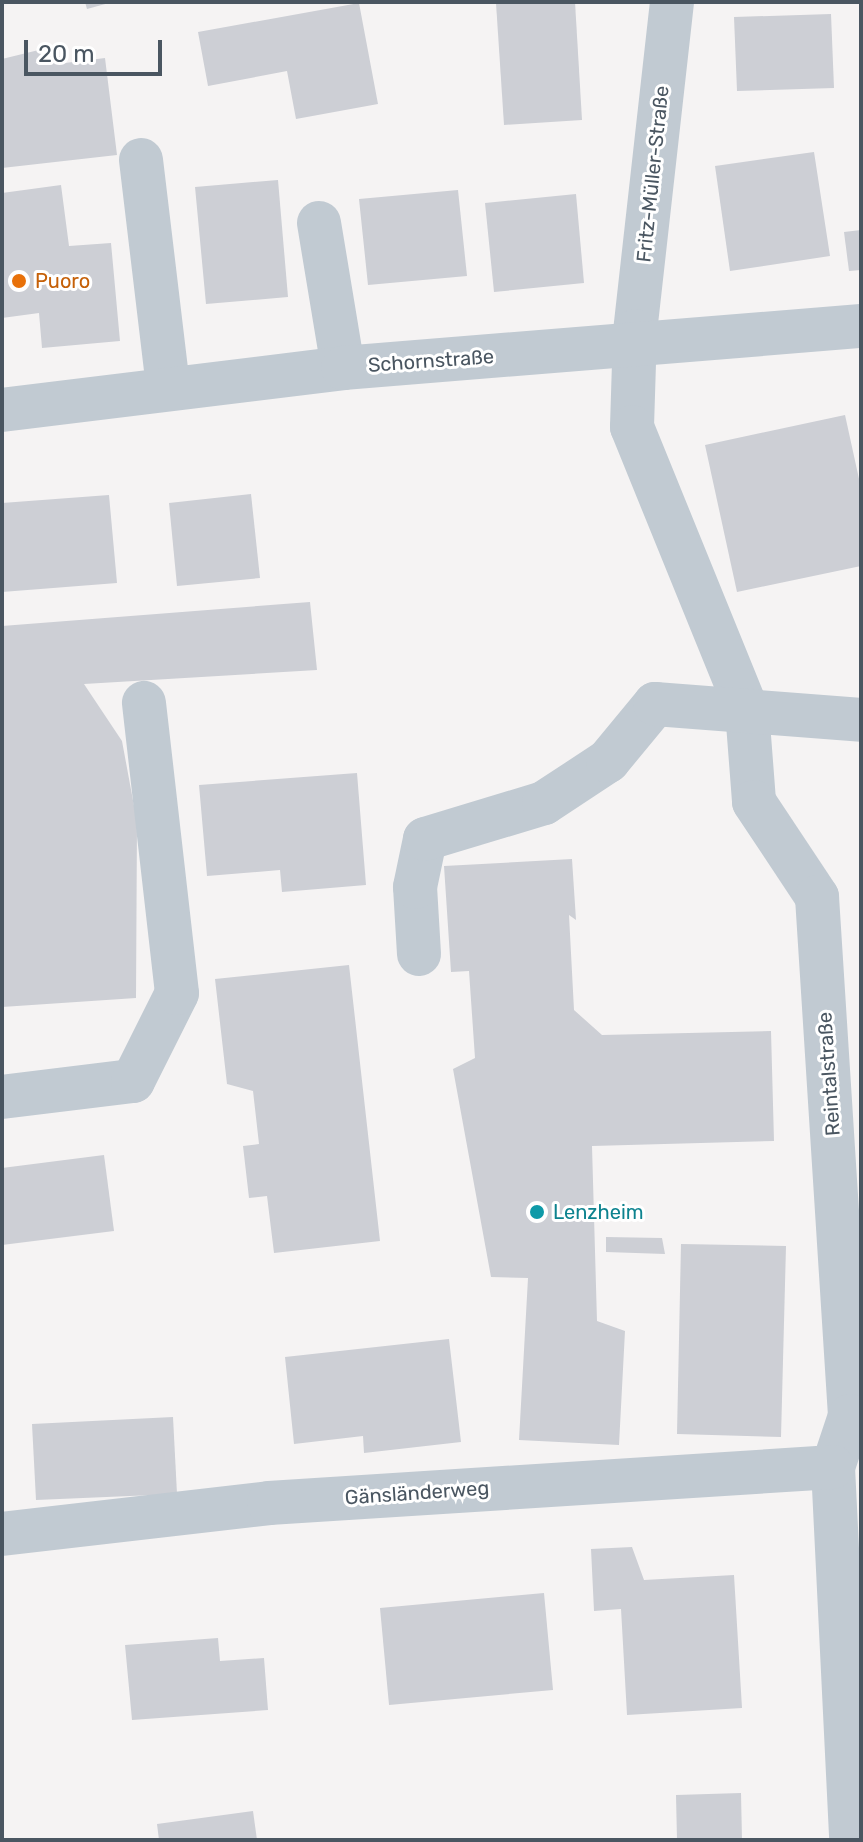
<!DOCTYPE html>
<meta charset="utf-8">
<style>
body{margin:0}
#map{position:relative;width:863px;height:1842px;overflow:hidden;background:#f5f3f3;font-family:Rubik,sans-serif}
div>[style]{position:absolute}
.building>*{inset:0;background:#cdcfd5}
.minor>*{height:44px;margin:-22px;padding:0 22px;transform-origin:22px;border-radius:22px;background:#c1cad2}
.dots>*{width:22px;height:22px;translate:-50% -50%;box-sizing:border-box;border:4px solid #fff;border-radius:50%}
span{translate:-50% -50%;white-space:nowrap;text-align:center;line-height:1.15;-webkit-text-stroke:6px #fff;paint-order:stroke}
.street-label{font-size:20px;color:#4a5661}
.food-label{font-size:20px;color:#c56008}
.left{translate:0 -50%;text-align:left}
.culture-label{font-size:20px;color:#0d838f}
.frame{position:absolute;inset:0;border:4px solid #4a5661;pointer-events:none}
.scale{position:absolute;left:24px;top:40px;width:138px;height:36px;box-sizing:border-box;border:4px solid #4a5661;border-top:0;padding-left:10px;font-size:24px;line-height:28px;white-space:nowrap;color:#4a5661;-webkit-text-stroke:6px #fff;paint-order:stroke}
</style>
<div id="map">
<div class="building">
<i style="clip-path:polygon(85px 2px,109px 2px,109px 3px,87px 9px)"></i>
<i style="clip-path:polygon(575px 2px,582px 120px,504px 125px,496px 3px)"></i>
<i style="clip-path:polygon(359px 3px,378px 104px,296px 119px,287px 71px,208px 86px,198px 32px)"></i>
<i style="clip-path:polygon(831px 14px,834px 88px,737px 91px,734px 17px)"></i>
<i style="clip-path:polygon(51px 47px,65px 63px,105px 58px,117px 155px,2px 168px,2px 59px)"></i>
<i style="clip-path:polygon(814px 152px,830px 256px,730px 271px,715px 166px)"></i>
<i style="clip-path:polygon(278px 180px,288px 297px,206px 304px,195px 187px)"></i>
<i style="clip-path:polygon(61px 185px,69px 246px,111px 243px,120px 341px,42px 348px,39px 313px,2px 318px,2px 193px)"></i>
<i style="clip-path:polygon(458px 190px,467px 276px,368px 285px,359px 199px)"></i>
<i style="clip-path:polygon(576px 194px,584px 283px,494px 292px,485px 203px)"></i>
<i style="clip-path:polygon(861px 230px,861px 270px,849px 271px,844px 232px)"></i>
<i style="clip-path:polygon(845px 415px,861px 488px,861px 566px,737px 592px,705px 445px)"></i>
<i style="clip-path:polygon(251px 494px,260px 578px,177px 586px,169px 503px)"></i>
<i style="clip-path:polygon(109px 495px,117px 583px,2px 592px,2px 503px)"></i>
<i style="clip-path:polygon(310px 602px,317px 670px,84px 684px,122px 741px,137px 822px,136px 998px,2px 1007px,2px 626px)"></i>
<i style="clip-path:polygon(357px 773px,366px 885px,282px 892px,280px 870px,207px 876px,199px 785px)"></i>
<i style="clip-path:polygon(572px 859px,576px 920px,569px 915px,574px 1010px,602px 1035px,771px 1031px,774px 1141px,592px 1146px,597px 1321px,625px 1331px,619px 1445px,519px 1440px,528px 1278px,491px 1277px,453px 1069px,475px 1058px,469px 971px,451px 972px,444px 866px)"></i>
<i style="clip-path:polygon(349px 965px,380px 1241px,274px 1253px,267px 1196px,249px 1198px,243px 1146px,259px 1144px,253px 1091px,227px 1084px,215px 979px)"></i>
<i style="clip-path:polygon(104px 1155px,114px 1231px,2px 1245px,2px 1168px)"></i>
<i style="clip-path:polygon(606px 1237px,662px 1238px,665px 1254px,606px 1252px)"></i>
<i style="clip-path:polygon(681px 1244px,786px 1246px,781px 1437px,677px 1434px)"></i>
<i style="clip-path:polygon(449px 1339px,461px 1442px,364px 1453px,363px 1436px,294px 1444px,285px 1357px)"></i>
<i style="clip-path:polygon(173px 1417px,177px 1494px,36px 1500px,32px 1424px)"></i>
<i style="clip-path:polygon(632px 1547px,644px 1580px,734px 1575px,742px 1708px,627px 1715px,621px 1609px,594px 1611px,591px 1549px)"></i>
<i style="clip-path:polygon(544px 1593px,553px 1690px,389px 1705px,380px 1608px)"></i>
<i style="clip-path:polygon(218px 1638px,220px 1661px,264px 1658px,268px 1710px,132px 1720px,125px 1645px)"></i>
<i style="clip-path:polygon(741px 1793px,742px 1840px,677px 1840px,676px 1795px)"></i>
<i style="clip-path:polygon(253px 1811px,257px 1840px,159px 1840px,157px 1824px)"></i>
</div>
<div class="minor">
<i style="left:672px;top:2px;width:331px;rotate:96.4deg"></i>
<i style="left:635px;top:331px;width:96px;rotate:91.8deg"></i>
<i style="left:632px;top:427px;width:305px;rotate:67.9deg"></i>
<i style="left:747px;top:710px;width:92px;rotate:85.6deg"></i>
<i style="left:754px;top:802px;width:114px;rotate:56.4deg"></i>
<i style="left:817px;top:897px;width:520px;rotate:86.36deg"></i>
<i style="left:850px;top:1416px;width:54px;rotate:108.4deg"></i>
<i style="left:833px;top:1467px;width:373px;rotate:87.2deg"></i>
<i style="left:141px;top:160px;width:230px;rotate:83.2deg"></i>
<i style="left:319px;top:223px;width:147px;rotate:80.6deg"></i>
<i style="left:2px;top:410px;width:344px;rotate:-7deg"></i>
<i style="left:343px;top:368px;width:520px;rotate:-4.64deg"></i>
<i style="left:419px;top:954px;width:67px;rotate:-93.4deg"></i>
<i style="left:415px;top:887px;width:49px;rotate:-78.2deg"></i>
<i style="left:425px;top:839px;width:124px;rotate:-16.8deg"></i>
<i style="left:544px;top:803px;width:77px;rotate:-33.3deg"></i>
<i style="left:608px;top:761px;width:74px;rotate:-50.5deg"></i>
<i style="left:655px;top:704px;width:207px;rotate:4.4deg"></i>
<i style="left:2px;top:1097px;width:132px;rotate:-7deg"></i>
<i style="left:133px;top:1081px;width:98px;rotate:-63.4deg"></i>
<i style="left:177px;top:993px;width:292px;rotate:-96.5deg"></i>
<i style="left:2px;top:1534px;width:269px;rotate:-6.6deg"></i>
<i style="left:269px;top:1503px;width:565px;rotate:-3.65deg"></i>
</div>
<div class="dots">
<i style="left:19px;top:281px;background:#e8710a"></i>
<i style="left:537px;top:1212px;background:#0f9aa8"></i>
</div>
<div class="street-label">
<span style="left:653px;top:174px;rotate:-84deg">Fritz-Müller-Straße</span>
<span style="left:431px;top:361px;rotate:-4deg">Schornstraße</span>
<span style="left:829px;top:1074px;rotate:-94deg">Reintalstraße</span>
<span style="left:417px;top:1493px;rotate:-4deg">Gänsländerweg</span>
</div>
<div class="food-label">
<span class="left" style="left:35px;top:281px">Puoro</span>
</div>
<div class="culture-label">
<span class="left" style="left:553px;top:1212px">Lenzheim</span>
</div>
<div class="frame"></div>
<div class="scale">20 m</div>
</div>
